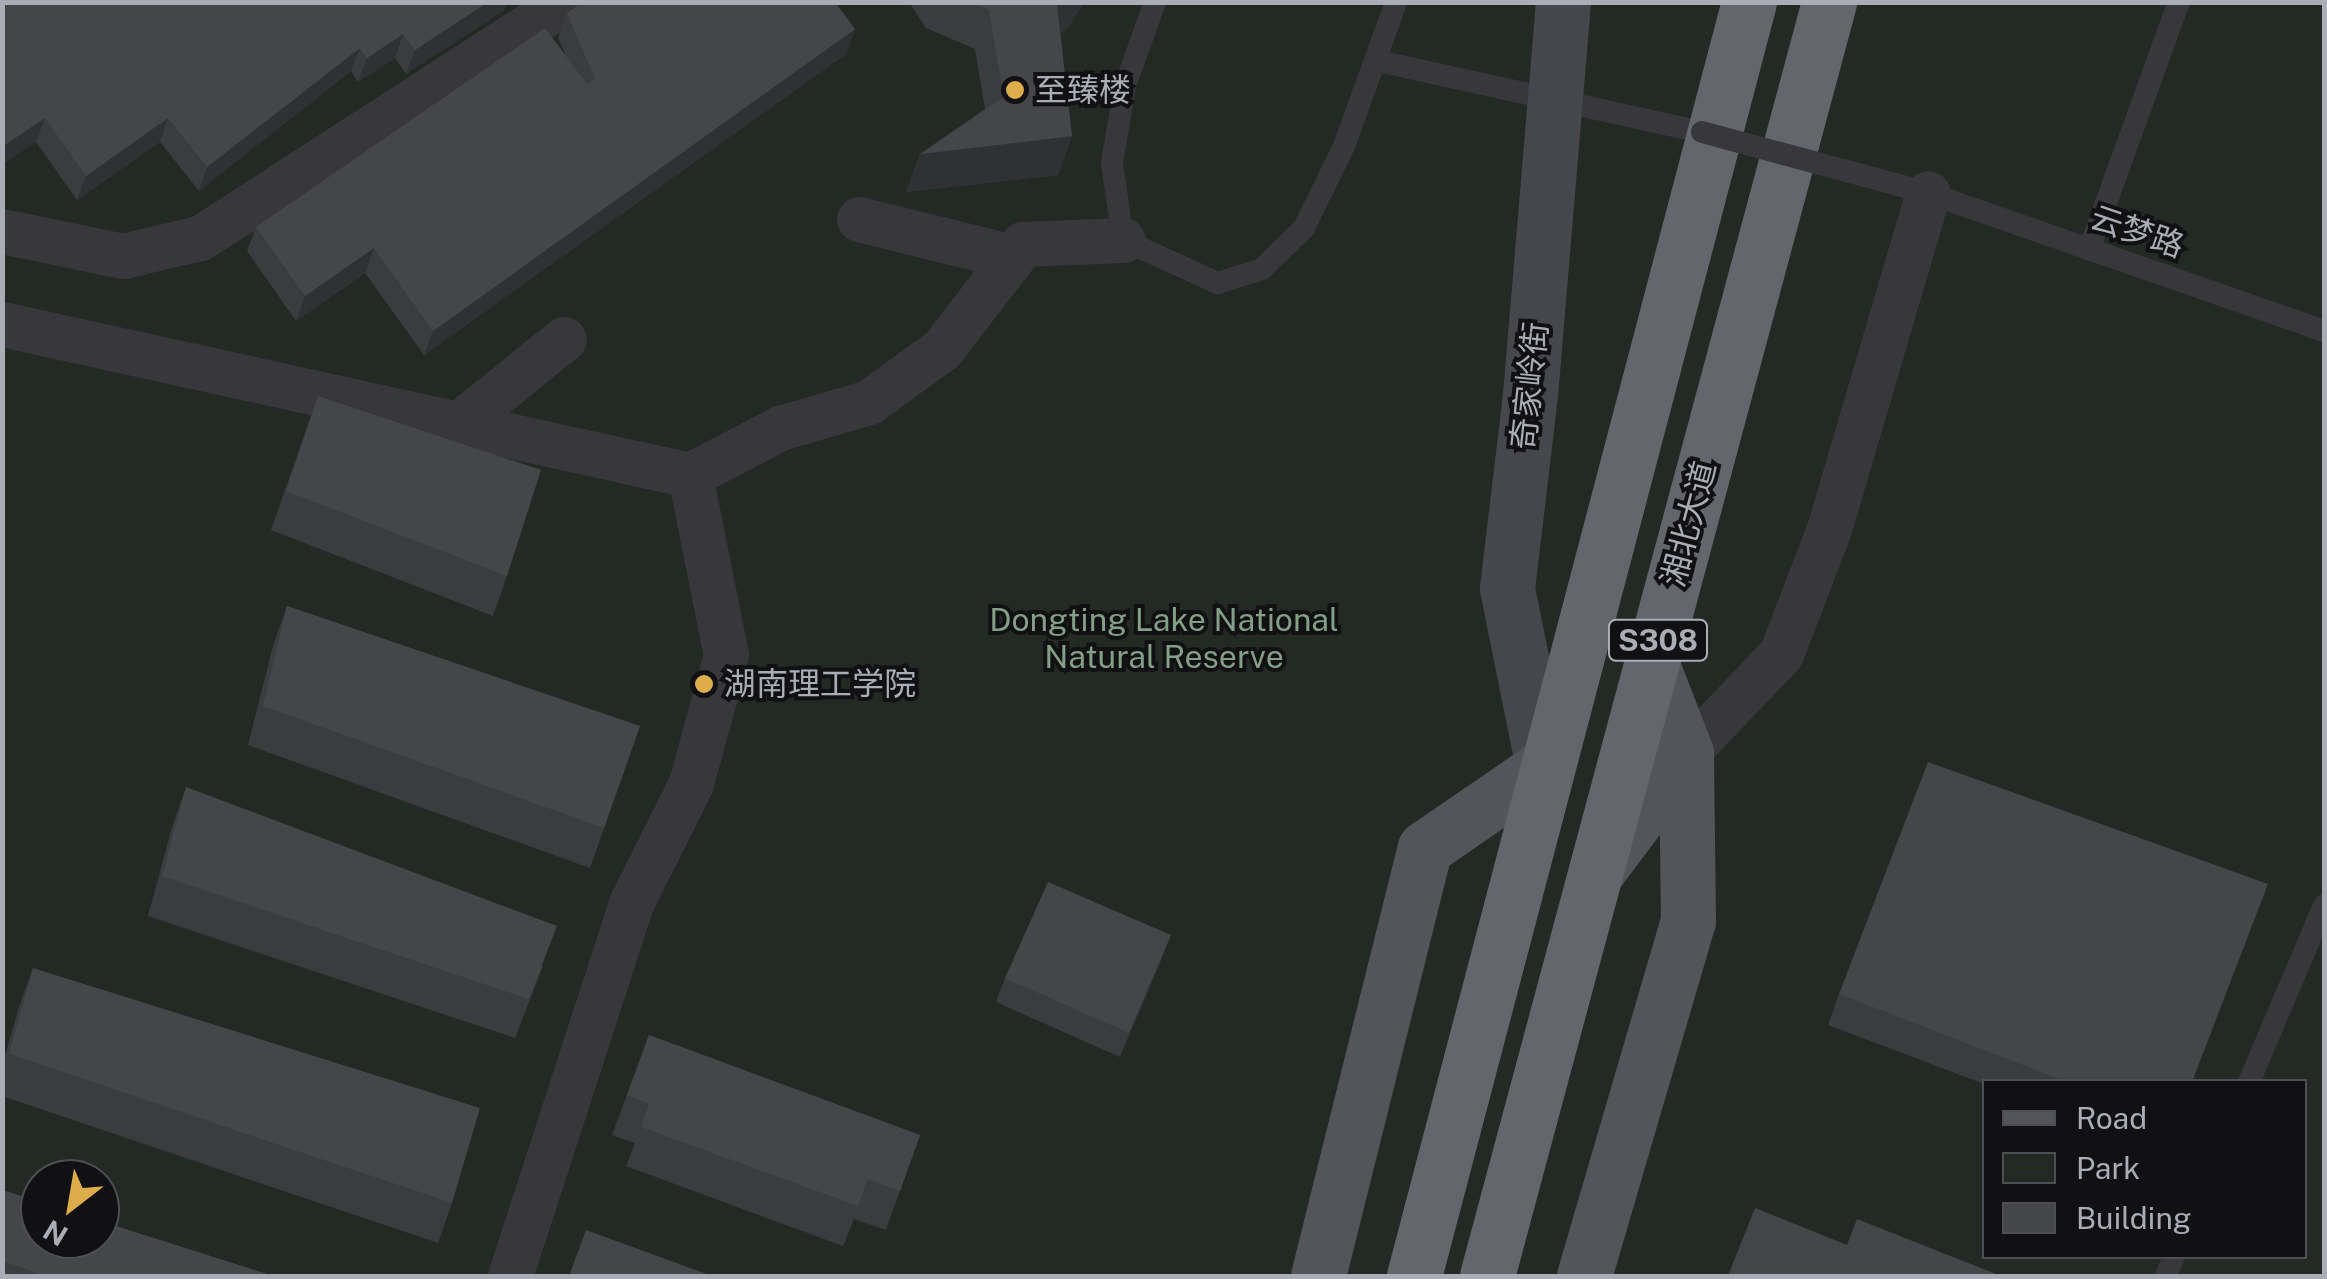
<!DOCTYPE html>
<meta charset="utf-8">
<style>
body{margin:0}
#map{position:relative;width:2327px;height:1279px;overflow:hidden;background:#161618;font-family:"Public Sans","Noto Sans SC",sans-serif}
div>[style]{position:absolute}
.green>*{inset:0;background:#232a24}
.lane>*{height:22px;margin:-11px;padding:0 11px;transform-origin:11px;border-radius:11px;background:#38383c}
.street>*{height:45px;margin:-22.5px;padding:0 22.5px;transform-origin:22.5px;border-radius:22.5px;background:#38383c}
.secondary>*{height:55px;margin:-27.5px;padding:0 27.5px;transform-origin:27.5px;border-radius:27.5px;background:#46474c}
.primary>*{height:55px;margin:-27.5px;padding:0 27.5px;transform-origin:27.5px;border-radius:27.5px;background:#54555b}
.highway>*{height:55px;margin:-27.5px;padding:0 27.5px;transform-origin:27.5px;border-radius:27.5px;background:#64666d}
.lane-bridge>*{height:22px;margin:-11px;padding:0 11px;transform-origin:11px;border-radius:11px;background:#38383c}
.wall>*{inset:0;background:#3b3c40}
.shaded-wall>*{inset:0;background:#303134}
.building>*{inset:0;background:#45464a}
.dots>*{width:28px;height:28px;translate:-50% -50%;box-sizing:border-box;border:5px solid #111113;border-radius:50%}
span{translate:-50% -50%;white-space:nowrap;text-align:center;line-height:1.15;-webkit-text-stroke:8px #111113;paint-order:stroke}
.shield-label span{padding:2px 8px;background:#111113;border:2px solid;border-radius:8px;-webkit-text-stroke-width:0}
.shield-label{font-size:30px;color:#aaadb6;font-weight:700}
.poi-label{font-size:32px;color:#aaadb6}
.left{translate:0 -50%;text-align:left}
.street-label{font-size:32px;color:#aaadb6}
.park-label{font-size:32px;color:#839f85}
.frame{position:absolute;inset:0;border:5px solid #aaadb6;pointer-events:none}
.legend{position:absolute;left:1982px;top:1079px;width:325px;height:180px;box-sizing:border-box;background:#111113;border:2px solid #4e4f54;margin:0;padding:12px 18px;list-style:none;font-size:30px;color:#aaadb6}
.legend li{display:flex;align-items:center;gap:20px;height:50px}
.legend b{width:50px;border:2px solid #4e4f54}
.north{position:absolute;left:20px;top:1159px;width:100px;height:100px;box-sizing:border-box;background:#111113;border:2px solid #4e4f54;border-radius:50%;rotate:211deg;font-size:28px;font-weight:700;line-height:40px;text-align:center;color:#aaadb6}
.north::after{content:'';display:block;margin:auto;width:35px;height:45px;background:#dcad4a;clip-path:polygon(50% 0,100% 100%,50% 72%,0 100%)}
</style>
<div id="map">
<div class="green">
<i style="clip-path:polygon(evenodd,2px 3px,2324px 3px,2324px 1276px,3px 1276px,2px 3px,1984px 1082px,2304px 1082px,2304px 1256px,1984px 1256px,1984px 1082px,2px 3px,40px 1179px,100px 1179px,100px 1239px,40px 1239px,40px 1179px)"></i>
</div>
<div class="lane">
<i style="left:1155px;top:2px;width:89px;rotate:109.7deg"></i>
<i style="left:1125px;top:86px;width:78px;rotate:99.6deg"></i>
<i style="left:1112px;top:163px;width:78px;rotate:81.9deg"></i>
<i style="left:1123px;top:240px;width:104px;rotate:24.4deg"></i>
<i style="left:1218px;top:283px;width:46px;rotate:-17.7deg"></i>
<i style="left:1262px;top:269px;width:59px;rotate:-44.3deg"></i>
<i style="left:1304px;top:228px;width:91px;rotate:-64deg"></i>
<i style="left:1344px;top:146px;width:153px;rotate:-70.1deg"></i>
<i style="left:1378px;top:61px;width:332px;rotate:12.4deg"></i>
<i style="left:1928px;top:193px;width:419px;rotate:19.2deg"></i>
<i style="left:2089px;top:250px;width:264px;rotate:-70.1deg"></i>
<i style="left:2249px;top:1082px;width:192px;rotate:-67deg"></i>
<i style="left:2166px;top:1276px;width:22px;rotate:-68deg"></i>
</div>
<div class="street">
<i style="left:859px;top:219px;width:158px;rotate:13.9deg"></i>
<i style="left:2px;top:231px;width:124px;rotate:11.7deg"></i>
<i style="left:123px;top:256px;width:79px;rotate:-13.2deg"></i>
<i style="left:200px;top:238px;width:435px;rotate:-32.9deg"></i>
<i style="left:2px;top:324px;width:704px;rotate:12.38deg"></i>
<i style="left:690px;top:475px;width:102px;rotate:-27.6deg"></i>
<i style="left:780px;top:428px;width:93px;rotate:-16.3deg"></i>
<i style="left:869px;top:402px;width:90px;rotate:-36deg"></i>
<i style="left:942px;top:349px;width:133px;rotate:-52.4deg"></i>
<i style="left:1023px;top:244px;width:100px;rotate:-2.3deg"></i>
<i style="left:461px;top:422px;width:132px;rotate:-38.9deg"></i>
<i style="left:1686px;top:753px;width:137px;rotate:-46.2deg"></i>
<i style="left:1781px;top:654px;width:134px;rotate:-69deg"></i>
<i style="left:1829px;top:529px;width:350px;rotate:-73.6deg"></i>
<i style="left:510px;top:1276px;width:392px;rotate:-72deg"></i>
<i style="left:631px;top:903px;width:134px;rotate:-63.4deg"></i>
<i style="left:691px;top:783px;width:133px;rotate:-74.7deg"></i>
<i style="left:726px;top:655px;width:184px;rotate:-101.3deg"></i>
</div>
<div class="secondary">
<i style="left:1543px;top:767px;width:183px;rotate:-101.4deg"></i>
<i style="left:1507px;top:588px;width:194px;rotate:-83.2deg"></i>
<i style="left:1530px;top:395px;width:394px;rotate:-85.2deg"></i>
</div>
<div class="primary">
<i style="left:1596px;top:873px;width:150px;rotate:-53.1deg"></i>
<i style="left:1318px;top:1276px;width:441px;rotate:-76deg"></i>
<i style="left:1425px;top:848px;width:143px;rotate:-34.5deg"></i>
<i style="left:1584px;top:1276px;width:370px;rotate:-73.7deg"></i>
<i style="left:1688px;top:921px;width:168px;rotate:-90.7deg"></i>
<i style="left:1686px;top:753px;width:94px;rotate:-111.1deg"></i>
</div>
<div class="highway">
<i style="left:1414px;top:1276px;width:1317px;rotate:-75.27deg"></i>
<i style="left:1487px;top:1276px;width:1319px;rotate:-74.97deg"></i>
</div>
<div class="lane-bridge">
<i style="left:1702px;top:132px;width:234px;rotate:15.1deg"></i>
</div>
<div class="wall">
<i style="clip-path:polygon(2px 2px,507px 2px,504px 10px,406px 74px,395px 58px,358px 82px,351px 71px,199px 191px,160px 142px,77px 200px,36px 142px)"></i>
<i style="clip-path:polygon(909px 2px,1084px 2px,1069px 27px,1060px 33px,1072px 136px,1058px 175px,906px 192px,920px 154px,985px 109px,975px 49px,926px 28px)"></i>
<i style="clip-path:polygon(567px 13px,855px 29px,846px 54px,424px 355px,365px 273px,296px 321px,247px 251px,256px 227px,565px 54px,558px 38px)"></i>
<i style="clip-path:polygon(318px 396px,507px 576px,493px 616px,271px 530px)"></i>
<i style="clip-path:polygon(287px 606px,640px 726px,590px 868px,248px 745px,273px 646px)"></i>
<i style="clip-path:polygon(186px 787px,543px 966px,515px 1038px,148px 916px,172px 827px)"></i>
<i style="clip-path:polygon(1162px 959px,1120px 1057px,996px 1002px,1005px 978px)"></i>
<i style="clip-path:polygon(33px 968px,452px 1203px,438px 1243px,2px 1096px,2px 1066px,19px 1007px)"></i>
<i style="clip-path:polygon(1839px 994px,2193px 1082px,1984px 1082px,1984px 1084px,1828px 1025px)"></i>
<i style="clip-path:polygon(649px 1035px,920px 1135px,886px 1230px,854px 1219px,843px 1246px,626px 1166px,635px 1143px,612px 1135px)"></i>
<i style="clip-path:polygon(2px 1190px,273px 1276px,2px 1276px)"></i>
</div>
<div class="shaded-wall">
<i style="clip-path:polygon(488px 2px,507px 2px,504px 10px,406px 74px,415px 50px)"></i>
<i style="clip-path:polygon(1060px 2px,1084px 2px,1069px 27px,1043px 43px,1057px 5px)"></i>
<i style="clip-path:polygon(855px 29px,846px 54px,424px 355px,433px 331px)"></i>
<i style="clip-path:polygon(403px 34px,395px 58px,358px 82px,367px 58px)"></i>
<i style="clip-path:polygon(360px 48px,351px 71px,199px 191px,207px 167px)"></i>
<i style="clip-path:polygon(45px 118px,36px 142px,2px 165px,2px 147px)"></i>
<i style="clip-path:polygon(168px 118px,160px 142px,77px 200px,86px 176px)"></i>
<i style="clip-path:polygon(1072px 136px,1058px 175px,906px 192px,920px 154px)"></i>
<i style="clip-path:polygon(374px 248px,365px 273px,296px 321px,305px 296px)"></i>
<i style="clip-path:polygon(1171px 935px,1162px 959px,1120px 1057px,1129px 1033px)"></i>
</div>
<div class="building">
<i style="clip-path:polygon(2px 2px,488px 2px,415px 50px,403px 34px,367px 58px,360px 48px,207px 167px,168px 118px,86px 176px,45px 118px,2px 147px)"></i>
<i style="clip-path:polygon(582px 2px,835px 2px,855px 29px,433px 331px,374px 248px,305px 296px,256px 227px,545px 28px,587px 84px,595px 79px,567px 13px)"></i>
<i style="clip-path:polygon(971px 2px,1060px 2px,1057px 5px,1072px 136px,920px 154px,1004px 97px,989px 10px)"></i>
<i style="clip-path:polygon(318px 396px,541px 470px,507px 576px,286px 491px)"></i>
<i style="clip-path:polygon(287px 606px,640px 726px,604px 828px,263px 706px)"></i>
<i style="clip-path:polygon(1928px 762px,2268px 884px,2192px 1082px,2067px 1082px,1839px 994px)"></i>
<i style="clip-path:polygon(186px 787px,557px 926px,529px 999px,162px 876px)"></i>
<i style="clip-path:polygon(1048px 882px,1171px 935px,1129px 1033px,1005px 978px)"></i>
<i style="clip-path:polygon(33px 968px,480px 1108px,452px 1203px,9px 1054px)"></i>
<i style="clip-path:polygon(649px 1035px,920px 1135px,900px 1191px,868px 1179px,858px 1206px,641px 1127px,649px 1104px,627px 1095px)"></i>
<i style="clip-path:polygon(2px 1190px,40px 1202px,40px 1239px,100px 1239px,100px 1221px,273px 1276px,46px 1276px,2px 1261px)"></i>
<i style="clip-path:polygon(1755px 1208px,1847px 1245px,1857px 1219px,2001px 1276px,1728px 1276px)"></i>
<i style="clip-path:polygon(586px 1230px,712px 1276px,569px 1276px)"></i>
</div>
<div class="dots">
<i style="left:1015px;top:90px;background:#dcad4a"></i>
<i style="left:704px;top:684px;background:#dcad4a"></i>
</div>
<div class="shield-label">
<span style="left:1658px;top:640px">S308</span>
</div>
<div class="poi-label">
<span class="left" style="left:1035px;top:90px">至臻楼</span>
<span class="left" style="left:724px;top:684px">湖南理工学院</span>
</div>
<div class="street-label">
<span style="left:2137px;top:232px;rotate:19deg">云梦路</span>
<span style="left:1530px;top:386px;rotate:-84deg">奇家岭街</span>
<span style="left:1689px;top:524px;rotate:-75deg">湘北大道</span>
</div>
<div class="park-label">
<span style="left:1164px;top:639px">Dongting Lake National<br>Natural Reserve</span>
</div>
<div class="frame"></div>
<ul class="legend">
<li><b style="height:12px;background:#54555b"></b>Road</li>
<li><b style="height:28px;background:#232a24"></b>Park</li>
<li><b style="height:28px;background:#45464a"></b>Building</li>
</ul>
<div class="north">N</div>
</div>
